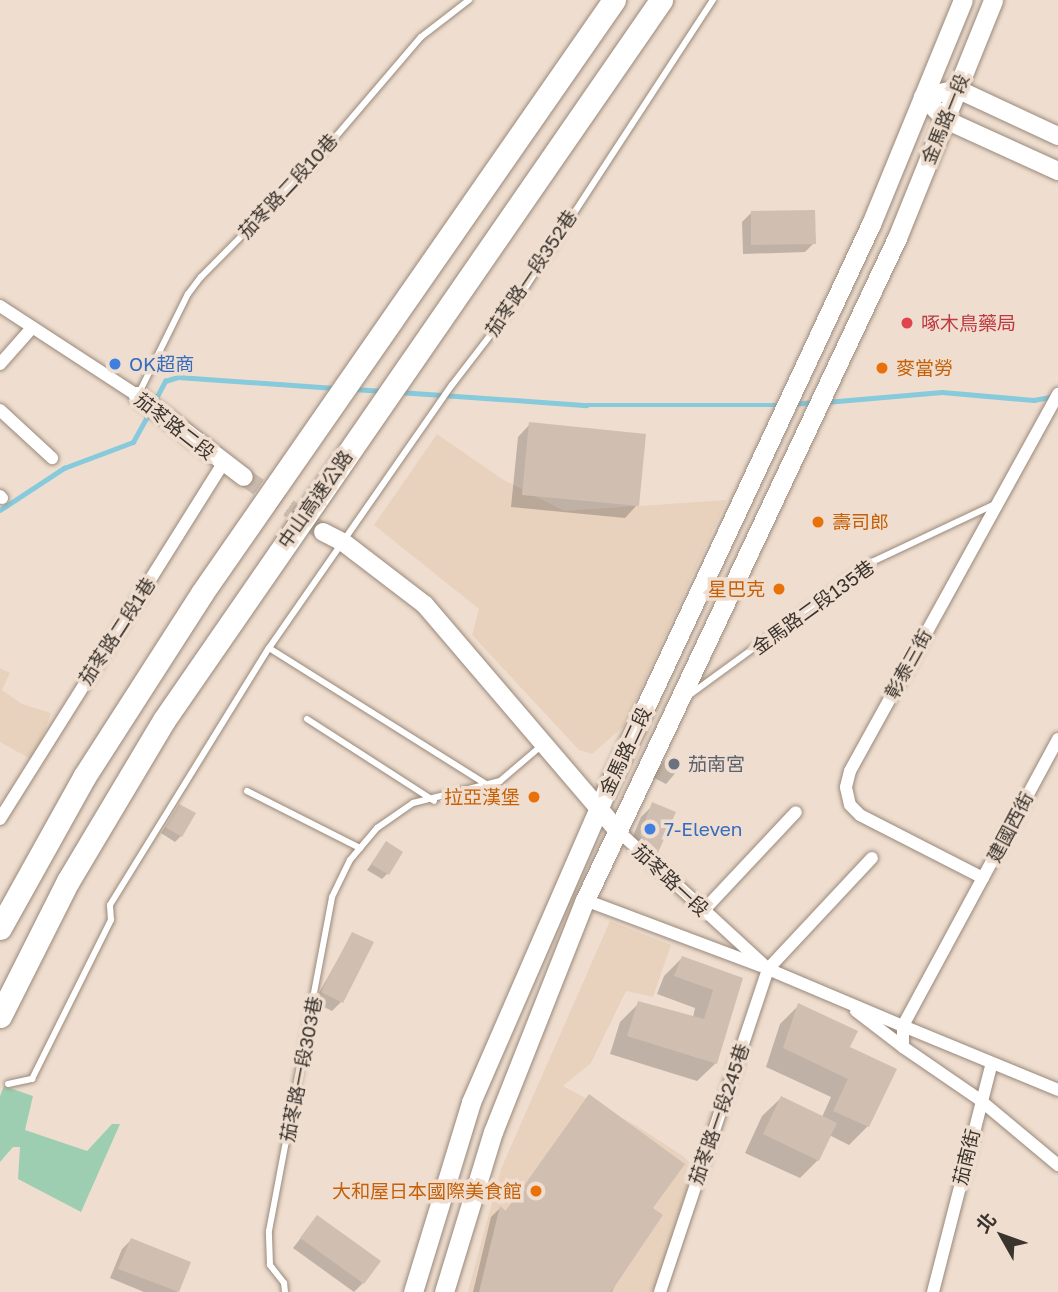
<!DOCTYPE html>
<meta charset="utf-8">
<style>
body{margin:0}
#map{position:relative;width:1058px;height:1292px;overflow:hidden;background:#efdecf;font-family:"Golos Text","Noto Sans TC",sans-serif}
div>[style]{position:absolute}
.built>*{inset:0;background:#e8d2bd}
.green>*{inset:0;background:#9eceb2}
.shadow>*{inset:0;background:#0003}
.stream>*{height:4.5px;margin:-2.25px;padding:0 2.25px;transform-origin:2.25px;border-radius:2.25px;background:#86cadc}
.building>*{inset:0;background:#d0bfb0}
.secondary-tunnel>*{height:18px;margin-top:-9px;transform-origin:0;background:repeating-linear-gradient(90deg,#cbbcaf 0 18px,transparent 0 27px)}
.roads{filter:drop-shadow(0 0 2px #99897b) drop-shadow(0 0 2px #99897b)}
.lane>*{height:6px;margin:-3px;padding:0 3px;transform-origin:3px;border-radius:3px;background:#fff}
.street>*{height:12px;margin:-6px;padding:0 6px;transform-origin:6px;border-radius:6px;background:#fff}
.secondary>*{height:18px;margin:-9px;padding:0 9px;transform-origin:9px;border-radius:9px;background:#fff}
.primary>*{height:19px;margin:-9.5px;padding:0 9.5px;transform-origin:9.5px;border-radius:9.5px;background:#fff}
.highway>*{height:23px;margin:-11.5px;padding:0 11.5px;transform-origin:11.5px;border-radius:11.5px;background:#fff}
.dots>*{width:19px;height:19px;translate:-50% -50%;box-sizing:border-box;border:4px solid #efdecf;border-radius:50%}
span{translate:-50% -50%;white-space:nowrap;text-align:center;line-height:1.15;-webkit-text-stroke:7px #efdecf;paint-order:stroke}
.street-label{font-size:19px;color:#3a342e}
.health-label{font-size:19px;color:#be3a42}
.left{translate:0 -50%;text-align:left}
.shop-label{font-size:19px;color:#366cbe}
.food-label{font-size:19px;color:#c56008}
.right{translate:-100% -50%;text-align:right}
.worship-label{font-size:19px;color:#5b616d}
.north{position:absolute;left:967px;top:1201px;width:70px;height:70px;-webkit-text-stroke:5px #efdecf;paint-order:stroke;rotate:310deg;font-size:19px;font-weight:700;line-height:28px;text-align:center;color:#3a342e}
.north::after{content:'';display:block;margin:auto;width:24px;height:32px;background:#3a342e;clip-path:polygon(50% 0,100% 100%,50% 72%,0 100%)}
</style>
<div id="map">
<div class="built">
<i style="clip-path:polygon(437px 434px,502px 479px,564px 511px,727px 500px,623px 727px,592px 754px,579px 750px,472px 635px,479px 609px,374px 525px)"></i>
<i style="clip-path:polygon(0 668px,10px 673px,2px 690px,22px 704px,51px 713px,34px 761px,0 742px)"></i>
<i style="clip-path:polygon(610px 921px,671px 945px,653px 997px,626px 991px,591px 1063px,563px 1086px,637px 1126px,683px 1156px,701px 1174px,665px 1292px,468px 1292px,501px 1169px)"></i>
</div>
<div class="green">
<i style="clip-path:polygon(4px 1086px,33px 1096px,25px 1130px,87px 1151px,112px 1124px,120px 1124px,81px 1212px,18px 1179px,20px 1147px,13px 1147px,0 1162px,0 1096px)"></i>
</div>
<div class="shadow">
<i style="clip-path:polygon(751px 213px,814px 243px,805px 252px,743px 254px,742px 222px)"></i>
<i style="clip-path:polygon(530px 424px,637px 505px,625px 518px,511px 507px,518px 437px)"></i>
<i style="clip-path:polygon(668px 756px,683px 764px,666px 784px,652px 777px)"></i>
<i style="clip-path:polygon(653px 805px,673px 813px,655px 854px,644px 865px,628px 848px,641px 817px)"></i>
<i style="clip-path:polygon(179px 806px,181px 836px,175px 842px,161px 833px)"></i>
<i style="clip-path:polygon(386px 843px,387px 874px,382px 879px,367px 870px)"></i>
<i style="clip-path:polygon(352px 934px,341px 1002px,332px 1011px,314px 1002px)"></i>
<i style="clip-path:polygon(682px 958px,741px 979px,716px 1063px,697px 1081px,610px 1054px,620px 1022px,639px 1003px,693px 1017px,695px 1008px,657px 994px,664px 976px)"></i>
<i style="clip-path:polygon(799px 1005px,848px 1048px,868px 1126px,849px 1145px,829px 1135px,818px 1160px,800px 1178px,745px 1153px,762px 1116px,781px 1098px,822px 1117px,831px 1097px,766px 1067px,780px 1024px)"></i>
<i style="clip-path:polygon(590px 1096px,651px 1208px,612px 1292px,473px 1292px,491px 1217px,500px 1208px,505px 1212px)"></i>
<i style="clip-path:polygon(317px 1217px,363px 1283px,354px 1292px,293px 1248px)"></i>
<i style="clip-path:polygon(131px 1240px,189px 1263px,177px 1292px,144px 1292px,110px 1278px,122px 1249px)"></i>
</div>
<div class="stream">
<i style="left:354px;top:389px;width:29px;rotate:4deg"></i>
<i style="left:399px;top:392px;width:188px;rotate:4deg"></i>
<i style="left:587px;top:405px;width:191px"></i>
<i style="left:154px;top:402px;width:24px;rotate:-62deg"></i>
<i style="left:165px;top:381px;width:14px;rotate:-17deg"></i>
<i style="left:178px;top:377px;width:157px;rotate:4deg"></i>
<i style="left:826px;top:402px;width:116px;rotate:-4.9deg"></i>
<i style="left:942px;top:392px;width:92px;rotate:5deg"></i>
<i style="left:1034px;top:400px;width:20px;rotate:-11deg"></i>
<i style="left:794px;top:404px;width:19px;rotate:-6deg"></i>
<i style="left:0;top:510px;width:77px;rotate:-33.3deg"></i>
<i style="left:64px;top:468px;width:74px;rotate:-20.6deg"></i>
<i style="left:133px;top:442px;width:37px;rotate:-61deg"></i>
</div>
<div class="building">
<i style="clip-path:polygon(815px 210px,816px 244px,751px 245px,751px 211px)"></i>
<i style="clip-path:polygon(529px 422px,646px 434px,639px 506px,522px 495px)"></i>
<i style="clip-path:polygon(652px 802px,676px 812px,657px 855px,640px 835px)"></i>
<i style="clip-path:polygon(179px 804px,196px 813px,182px 837px,165px 827px)"></i>
<i style="clip-path:polygon(386px 841px,403px 852px,389px 875px,371px 864px)"></i>
<i style="clip-path:polygon(352px 932px,374px 942px,343px 1003px,321px 992px)"></i>
<i style="clip-path:polygon(682px 956px,743px 978px,717px 1064px,627px 1036px,638px 1001px,704px 1019px,713px 990px,674px 976px)"></i>
<i style="clip-path:polygon(798px 1003px,858px 1031px,850px 1047px,897px 1069px,869px 1127px,833px 1111px,848px 1079px,783px 1048px)"></i>
<i style="clip-path:polygon(589px 1094px,685px 1164px,653px 1208px,663px 1215px,611px 1292px,479px 1292px,500px 1206px,506px 1211px)"></i>
<i style="clip-path:polygon(781px 1096px,837px 1123px,819px 1161px,763px 1134px)"></i>
<i style="clip-path:polygon(317px 1215px,381px 1261px,364px 1284px,300px 1238px)"></i>
<i style="clip-path:polygon(131px 1238px,191px 1262px,179px 1292px,118px 1269px)"></i>
</div>
<div class="secondary-tunnel">
<i style="left:244px;top:477px;width:96px;rotate:34.8deg"></i>
</div>
<div class="roads">
<div class="lane">
<i style="left:138px;top:395px;width:113px;rotate:-63.7deg"></i>
<i style="left:188px;top:294px;width:21px;rotate:-53deg"></i>
<i style="left:201px;top:277px;width:153px;rotate:-45.3deg"></i>
<i style="left:309px;top:168px;width:172px;rotate:-49.5deg"></i>
<i style="left:421px;top:37px;width:61px;rotate:-37.6deg"></i>
<i style="left:269px;top:648px;width:260px;rotate:32.1deg"></i>
<i style="left:688px;top:696px;width:228px;rotate:-36.1deg"></i>
<i style="left:872px;top:562px;width:136px;rotate:-25.2deg"></i>
<i style="left:307px;top:719px;width:151px;rotate:32.8deg"></i>
<i style="left:247px;top:791px;width:127px;rotate:26.8deg"></i>
<i style="left:8px;top:1084px;width:25px;rotate:-12deg"></i>
<i style="left:32px;top:1079px;width:178px;rotate:-63.6deg"></i>
<i style="left:111px;top:920px;width:15px;rotate:-94deg"></i>
<i style="left:110px;top:905px;width:302px;rotate:-58.3deg"></i>
<i style="left:269px;top:648px;width:320px;rotate:-55.2deg"></i>
<i style="left:452px;top:385px;width:105px;rotate:-52.4deg"></i>
<i style="left:516px;top:302px;width:361px;rotate:-56.9deg"></i>
<i style="left:285px;top:1292px;width:9px;rotate:-96deg"></i>
<i style="left:284px;top:1283px;width:23px;rotate:-128deg"></i>
<i style="left:270px;top:1265px;width:34px;rotate:-92deg"></i>
<i style="left:269px;top:1231px;width:340px;rotate:-79.3deg"></i>
<i style="left:332px;top:897px;width:41px;rotate:-64.1deg"></i>
<i style="left:350px;top:860px;width:42px;rotate:-49.8deg"></i>
<i style="left:377px;top:828px;width:44px;rotate:-34.8deg"></i>
<i style="left:413px;top:803px;width:90px;rotate:-14.2deg"></i>
<i style="left:500px;top:781px;width:54px;rotate:-40.5deg"></i>
</div>
<div class="street">
<i style="left:0;top:306px;width:165px;rotate:33.1deg"></i>
<i style="left:0;top:364px;width:48px;rotate:-48.4deg"></i>
<i style="left:0;top:410px;width:71px;rotate:42.7deg"></i>
<i style="left:0;top:496px;width:3px;rotate:45deg"></i>
<i style="left:1058px;top:739px;width:326px;rotate:118.4deg"></i>
<i style="left:903px;top:1026px;width:168px;rotate:22.4deg"></i>
<i style="left:0;top:819px;width:419px;rotate:-57.9deg"></i>
<i style="left:616px;top:829px;width:207px;rotate:42.6deg"></i>
<i style="left:768px;top:969px;width:147px;rotate:22.9deg"></i>
<i style="left:903px;top:1026px;width:21px;rotate:90deg"></i>
<i style="left:903px;top:1047px;width:93px;rotate:34.5deg"></i>
<i style="left:980px;top:1100px;width:102px;rotate:39.8deg"></i>
<i style="left:983px;top:878px;width:138px;rotate:-152.9deg"></i>
<i style="left:860px;top:815px;width:14px;rotate:-135deg"></i>
<i style="left:850px;top:805px;width:18px;rotate:-103deg"></i>
<i style="left:846px;top:787px;width:16px;rotate:-76deg"></i>
<i style="left:850px;top:771px;width:431px;rotate:-61.1deg"></i>
<i style="left:585px;top:900px;width:188px;rotate:20.6deg"></i>
<i style="left:704px;top:910px;width:134px;rotate:-46.8deg"></i>
<i style="left:856px;top:1011px;width:59px;rotate:37.5deg"></i>
<i style="left:660px;top:1292px;width:341px;rotate:-71.5deg"></i>
<i style="left:768px;top:969px;width:152px;rotate:-46.9deg"></i>
<i style="left:933px;top:1292px;width:236px;rotate:-75.6deg"></i>
</div>
<div class="secondary">
<i style="left:923px;top:97px;width:33px;rotate:45deg"></i>
<i style="left:946px;top:120px;width:123px;rotate:24.5deg"></i>
<i style="left:923px;top:97px;width:35px;rotate:-13deg"></i>
<i style="left:957px;top:89px;width:111px;rotate:25deg"></i>
<i style="left:138px;top:396px;width:133px;rotate:37.4deg"></i>
<i style="left:323px;top:532px;width:22px;rotate:27deg"></i>
<i style="left:343px;top:542px;width:103px;rotate:37.5deg"></i>
<i style="left:425px;top:605px;width:294px;rotate:49.5deg"></i>
</div>
<div class="primary">
<i style="left:413px;top:1292px;width:199px;rotate:-73deg"></i>
<i style="left:471px;top:1102px;width:341px;rotate:-66.5deg"></i>
<i style="left:607px;top:789px;width:624px;rotate:-64.96deg"></i>
<i style="left:871px;top:224px;width:242px;rotate:-67.7deg"></i>
<i style="left:444px;top:1292px;width:167px;rotate:-73deg"></i>
<i style="left:493px;top:1132px;width:250px;rotate:-68.4deg"></i>
<i style="left:585px;top:900px;width:732px;rotate:-64.77deg"></i>
<i style="left:897px;top:238px;width:257px;rotate:-68deg"></i>
</div>
<div class="highway">
<i style="left:0;top:928px;width:173px;rotate:-60.9deg"></i>
<i style="left:84px;top:777px;width:219px;rotate:-57.3deg"></i>
<i style="left:202px;top:593px;width:722px;rotate:-55.21deg"></i>
<i style="left:0;top:1016px;width:151px;rotate:-63.3deg"></i>
<i style="left:68px;top:881px;width:187px;rotate:-59.2deg"></i>
<i style="left:164px;top:720px;width:875px;rotate:-55.38deg"></i>
</div>
</div>
<div class="dots">
<i style="left:907px;top:323px;background:#e0444e"></i>
<i style="left:115px;top:364px;background:#3f7fe0"></i>
<i style="left:882px;top:368px;background:#e8710a"></i>
<i style="left:818px;top:522px;background:#e8710a"></i>
<i style="left:779px;top:589px;background:#e8710a"></i>
<i style="left:674px;top:764px;background:#6b7280"></i>
<i style="left:534px;top:797px;background:#e8710a"></i>
<i style="left:650px;top:829px;background:#3f7fe0"></i>
<i style="left:536px;top:1191px;background:#e8710a"></i>
</div>
<div class="street-label">
<span style="left:945px;top:119px;rotate:-68deg">金馬路一段</span>
<span style="left:288px;top:186px;rotate:-47deg">茄苳路二段10巷</span>
<span style="left:531px;top:273px;rotate:-56deg">茄苳路一段352巷</span>
<span style="left:175px;top:426px;rotate:38deg">茄苳路二段</span>
<span style="left:315px;top:499px;rotate:-55deg">中山高速公路</span>
<span style="left:813px;top:607px;rotate:-36deg">金馬路二段135巷</span>
<span style="left:117px;top:631px;rotate:-57deg">茄苳路二段1巷</span>
<span style="left:908px;top:664px;rotate:-61deg">彰泰三街</span>
<span style="left:625px;top:751px;rotate:-65deg">金馬路二段</span>
<span style="left:1010px;top:827px;rotate:-62deg">建國西街</span>
<span style="left:671px;top:880px;rotate:43deg">茄苳路一段</span>
<span style="left:301px;top:1069px;rotate:-79deg">茄苳路一段303巷</span>
<span style="left:719px;top:1114px;rotate:-71deg">茄苳路一段245巷</span>
<span style="left:966px;top:1157px;rotate:-76deg">茄南街</span>
</div>
<div class="health-label">
<span class="left" style="left:921px;top:323px">啄木鳥藥局</span>
</div>
<div class="shop-label">
<span class="left" style="left:129px;top:364px">OK超商</span>
<span class="left" style="left:664px;top:829px">7-Eleven</span>
</div>
<div class="food-label">
<span class="left" style="left:896px;top:368px">麥當勞</span>
<span class="left" style="left:832px;top:522px">壽司郎</span>
<span class="right" style="left:765px;top:589px">星巴克</span>
<span class="right" style="left:520px;top:797px">拉亞漢堡</span>
<span class="right" style="left:522px;top:1191px">大和屋日本國際美食館</span>
</div>
<div class="worship-label">
<span class="left" style="left:688px;top:764px">茄南宮</span>
</div>
<div class="north">北</div>
</div>
